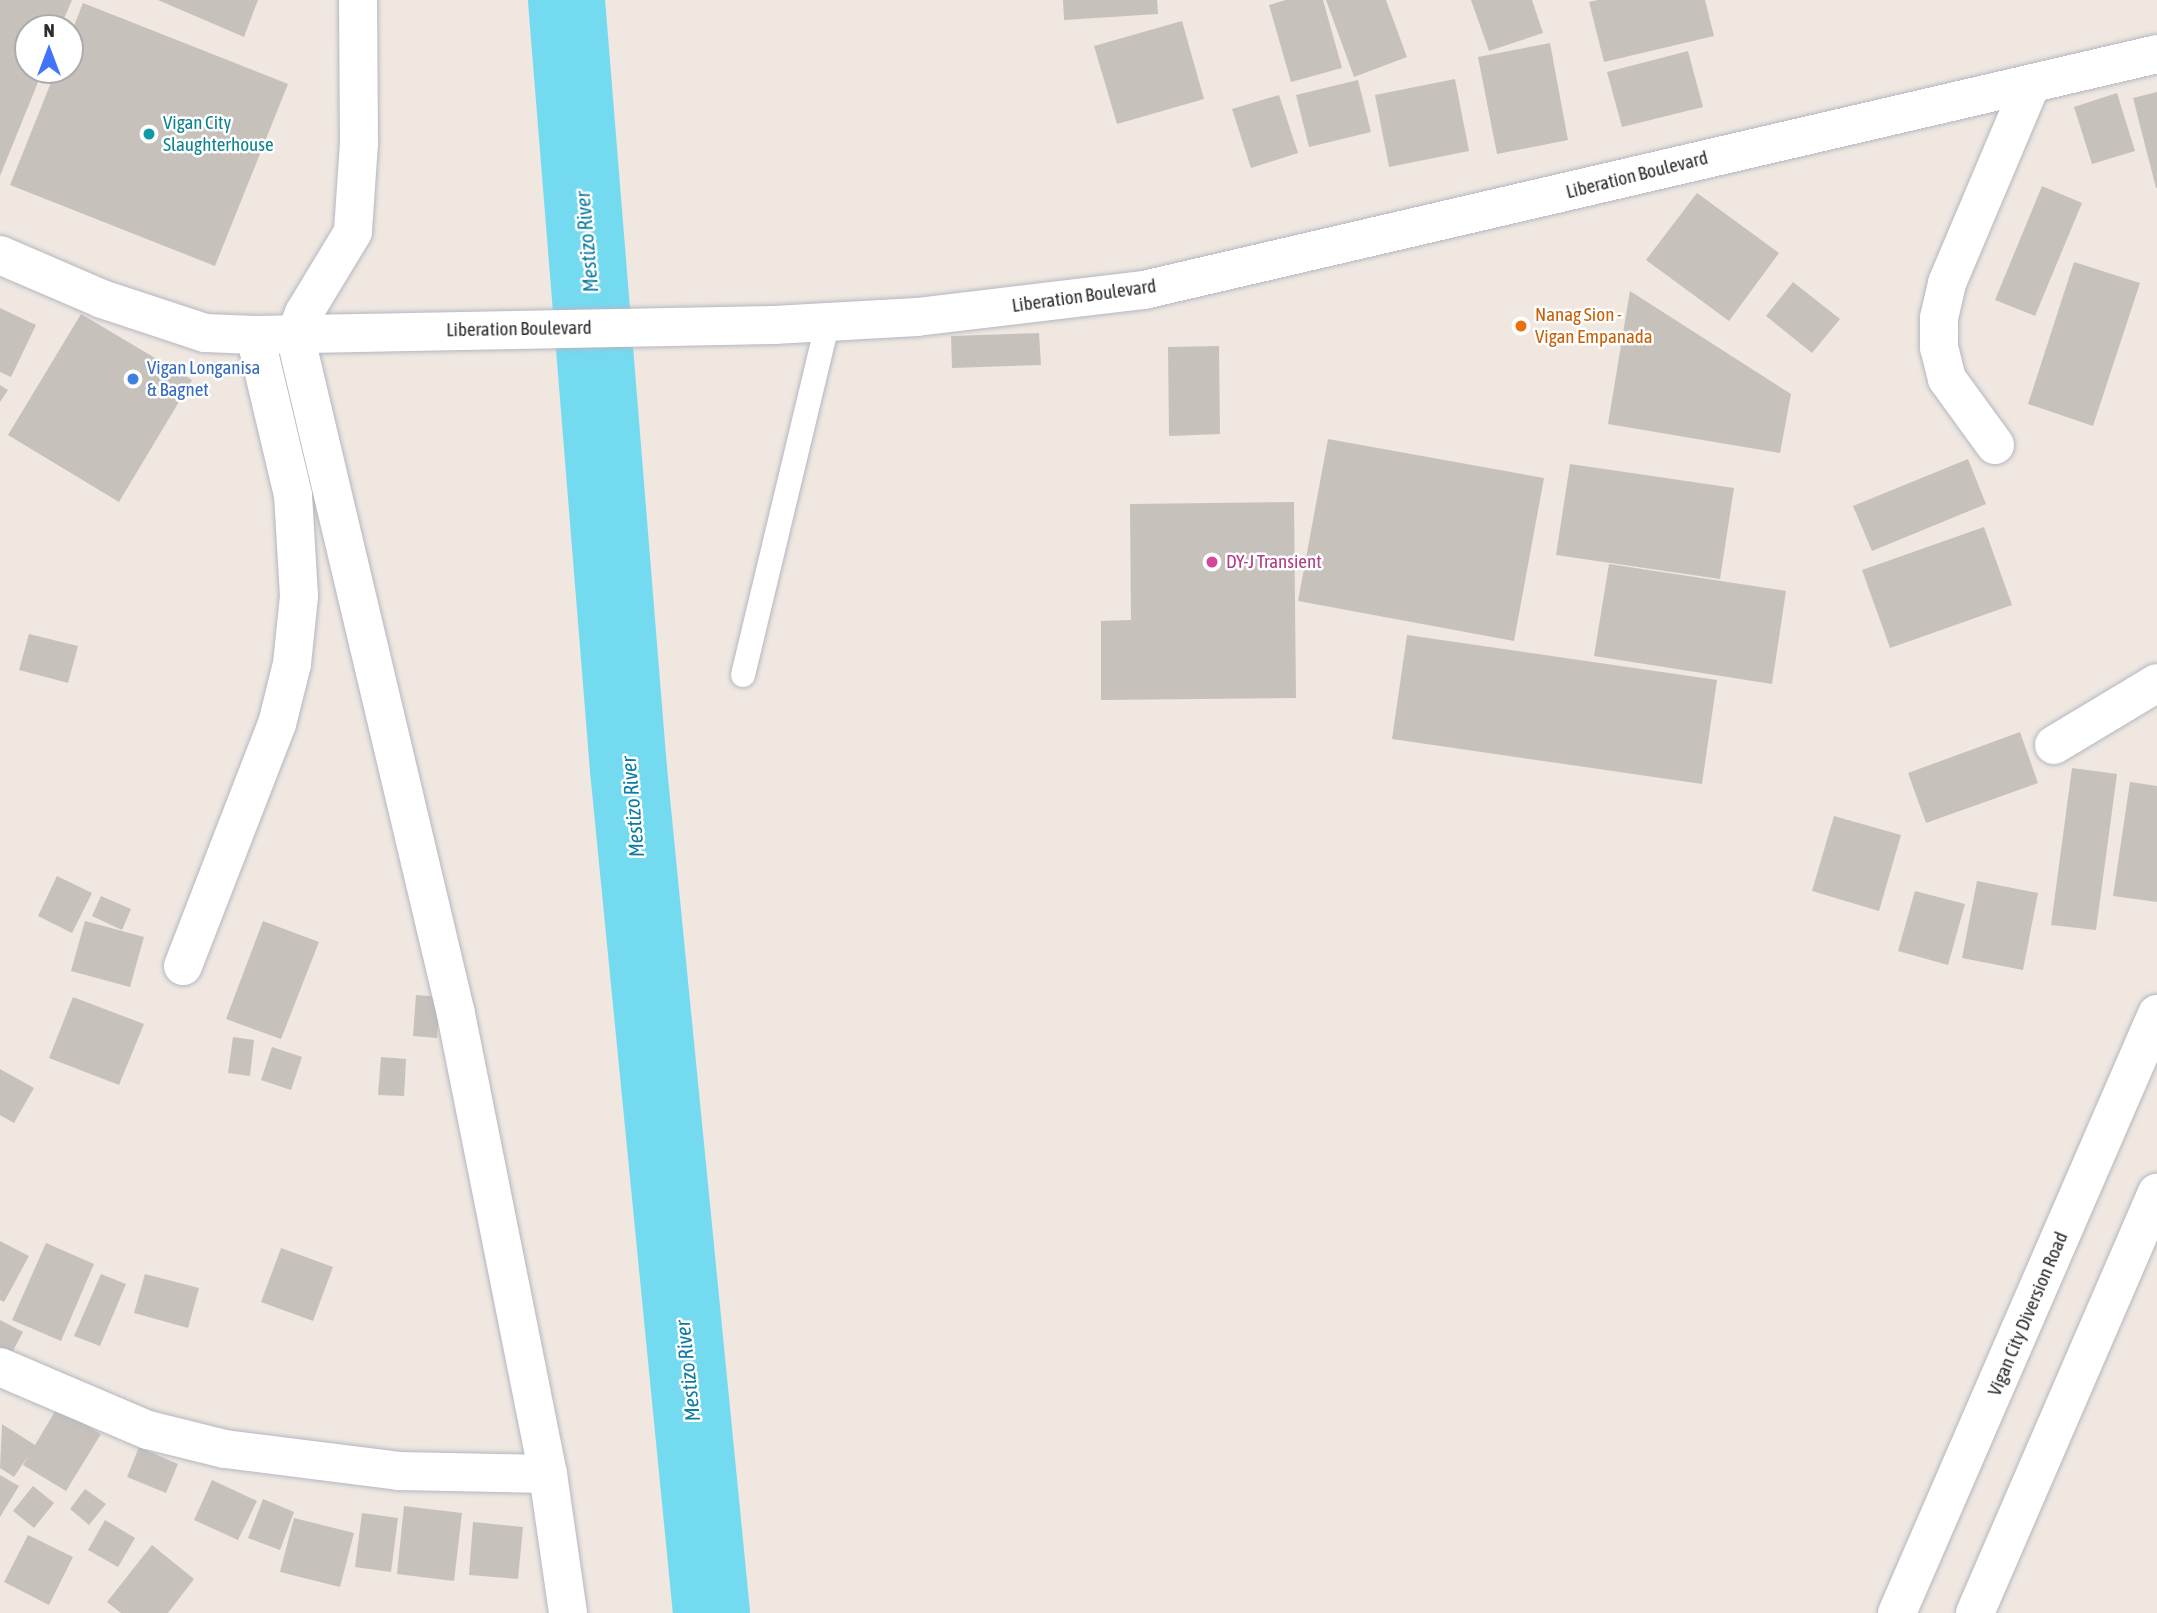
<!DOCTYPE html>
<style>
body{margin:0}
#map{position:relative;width:2157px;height:1613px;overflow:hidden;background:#efe7e0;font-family:"Asap Condensed",sans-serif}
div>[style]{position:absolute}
.river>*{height:77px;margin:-38.5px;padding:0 38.5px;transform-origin:38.5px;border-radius:38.5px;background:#74daf0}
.building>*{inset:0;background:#c7c1bc}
.roads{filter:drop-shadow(0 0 2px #b3b7c1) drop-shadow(0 0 2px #b3b7c1)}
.lane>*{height:24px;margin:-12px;padding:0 12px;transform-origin:12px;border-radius:12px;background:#fff}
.street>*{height:38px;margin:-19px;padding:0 19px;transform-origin:19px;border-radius:19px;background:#fff}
.secondary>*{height:38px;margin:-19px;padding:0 19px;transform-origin:19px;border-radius:19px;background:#fff}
.dots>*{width:19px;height:19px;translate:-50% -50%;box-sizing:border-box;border:4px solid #fff;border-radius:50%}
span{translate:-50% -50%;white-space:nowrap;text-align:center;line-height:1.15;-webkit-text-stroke:5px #fff;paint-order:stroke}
.culture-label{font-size:19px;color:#0d838f}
.left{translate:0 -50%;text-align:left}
.street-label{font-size:19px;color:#2d2d2d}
.food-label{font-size:19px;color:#c56008}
.shop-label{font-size:19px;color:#366cbe}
.hotel-label{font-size:19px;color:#b23c85}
.water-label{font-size:21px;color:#0d7ca2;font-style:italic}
.north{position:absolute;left:14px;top:14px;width:70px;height:70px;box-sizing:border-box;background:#fff;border:2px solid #ababab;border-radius:50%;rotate:0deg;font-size:19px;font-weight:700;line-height:28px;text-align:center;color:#2d2d2d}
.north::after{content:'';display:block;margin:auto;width:24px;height:32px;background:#4174fb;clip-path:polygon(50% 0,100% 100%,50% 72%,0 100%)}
</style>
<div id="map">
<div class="river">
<i style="left:566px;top:0;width:771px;rotate:85.39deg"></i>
<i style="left:628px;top:769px;width:848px;rotate:84.38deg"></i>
</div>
<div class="building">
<i style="clip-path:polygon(0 0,72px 0,60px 28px,28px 28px,28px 70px,43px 70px,0 176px)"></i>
<i style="clip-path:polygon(158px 0,258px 0,244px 37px)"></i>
<i style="clip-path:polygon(1063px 0,1157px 0,1158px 14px,1064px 20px)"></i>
<i style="clip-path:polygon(1286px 0,1323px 0,1342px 68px,1291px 82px,1269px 5px)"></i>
<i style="clip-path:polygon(1326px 0,1386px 0,1407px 57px,1354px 77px)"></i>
<i style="clip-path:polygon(1471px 0,1532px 0,1543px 33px,1489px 51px)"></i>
<i style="clip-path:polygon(1598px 0,1705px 0,1714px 36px,1604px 62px,1589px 2px)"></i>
<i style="clip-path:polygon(83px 3px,288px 84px,215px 266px,10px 185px,56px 70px,70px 70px,70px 36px)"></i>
<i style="clip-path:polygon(1182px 21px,1204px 99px,1117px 124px,1094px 46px)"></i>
<i style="clip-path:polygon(1550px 43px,1568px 140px,1497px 154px,1478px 57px)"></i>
<i style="clip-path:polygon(1688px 51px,1703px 107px,1622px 127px,1607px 72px)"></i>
<i style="clip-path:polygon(1455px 79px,1469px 151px,1389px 167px,1375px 95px)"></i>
<i style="clip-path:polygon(1358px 80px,1371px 132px,1309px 147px,1296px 95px)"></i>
<i style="clip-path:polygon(2157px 92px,2157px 188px,2156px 188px,2133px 98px)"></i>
<i style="clip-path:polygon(2117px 93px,2135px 151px,2092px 164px,2074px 107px)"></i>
<i style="clip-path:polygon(1279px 95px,1298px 153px,1251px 168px,1232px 109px)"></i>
<i style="clip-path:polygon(2042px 186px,2082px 203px,2035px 316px,1995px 300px)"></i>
<i style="clip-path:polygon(1697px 193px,1779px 253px,1729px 321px,1646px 260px)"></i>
<i style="clip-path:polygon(2074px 262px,2140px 283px,2093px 426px,2028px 404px)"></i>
<i style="clip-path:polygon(1793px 282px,1840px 319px,1812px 353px,1766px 316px)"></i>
<i style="clip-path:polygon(1630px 291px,1791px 394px,1780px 453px,1608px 424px)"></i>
<i style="clip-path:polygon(0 308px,36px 325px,11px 377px,0 372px)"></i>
<i style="clip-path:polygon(81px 314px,192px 380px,119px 502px,8px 435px)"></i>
<i style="clip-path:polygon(1039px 333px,1041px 365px,952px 368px,951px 336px)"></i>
<i style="clip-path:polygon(1219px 346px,1220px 434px,1169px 436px,1168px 347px)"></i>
<i style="clip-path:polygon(0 385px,8px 390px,0 402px)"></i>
<i style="clip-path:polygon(1328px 439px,1544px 478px,1514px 641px,1298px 601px)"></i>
<i style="clip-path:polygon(1968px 459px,1986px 504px,1872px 551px,1853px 506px)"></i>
<i style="clip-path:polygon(1570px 464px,1734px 488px,1720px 579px,1556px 555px)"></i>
<i style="clip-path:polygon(1294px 502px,1296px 698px,1101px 700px,1101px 621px,1131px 620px,1130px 504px)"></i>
<i style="clip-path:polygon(1984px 527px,2012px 605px,1890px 648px,1862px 570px)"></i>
<i style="clip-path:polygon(1609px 564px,1786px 591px,1772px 684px,1594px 656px)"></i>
<i style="clip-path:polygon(29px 634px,78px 646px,68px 683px,19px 670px)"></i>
<i style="clip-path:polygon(1407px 635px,1717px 680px,1702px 784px,1392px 739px)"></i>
<i style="clip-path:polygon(2020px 732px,2038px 783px,1926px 823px,1908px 773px)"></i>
<i style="clip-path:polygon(2072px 768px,2117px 774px,2096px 930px,2051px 925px)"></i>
<i style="clip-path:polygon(2130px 782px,2157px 786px,2157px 902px,2113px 896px)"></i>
<i style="clip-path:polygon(1834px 816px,1901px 835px,1879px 911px,1812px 891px)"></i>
<i style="clip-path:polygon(57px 876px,92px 893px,72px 933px,38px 916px)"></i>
<i style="clip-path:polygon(1977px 881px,2038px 893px,2023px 970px,1962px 958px)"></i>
<i style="clip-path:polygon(1915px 891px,1965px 904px,1948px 965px,1898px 951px)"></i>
<i style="clip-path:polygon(101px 896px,131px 909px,122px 930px,92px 916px)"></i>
<i style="clip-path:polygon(85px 921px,144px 937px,130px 987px,71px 971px)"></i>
<i style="clip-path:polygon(263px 921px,319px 942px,281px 1039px,226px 1019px)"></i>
<i style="clip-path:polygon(416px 995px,440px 997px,437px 1038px,413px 1036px)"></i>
<i style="clip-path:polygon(73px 997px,144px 1024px,119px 1085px,49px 1058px)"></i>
<i style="clip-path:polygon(233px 1037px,254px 1040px,250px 1076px,228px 1073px)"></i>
<i style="clip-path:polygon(272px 1047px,302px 1057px,291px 1090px,261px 1080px)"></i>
<i style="clip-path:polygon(381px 1057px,406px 1059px,404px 1096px,378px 1095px)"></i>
<i style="clip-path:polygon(0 1069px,34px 1088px,14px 1123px,0 1115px)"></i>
<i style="clip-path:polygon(0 1241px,29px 1256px,4px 1302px,0 1300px)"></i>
<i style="clip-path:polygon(46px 1243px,94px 1264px,61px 1341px,12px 1320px)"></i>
<i style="clip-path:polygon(281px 1248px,333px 1267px,313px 1321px,261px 1302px)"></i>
<i style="clip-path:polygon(101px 1274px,126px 1284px,100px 1346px,74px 1336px)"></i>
<i style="clip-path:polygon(145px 1274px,199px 1288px,188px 1328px,134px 1313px)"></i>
<i style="clip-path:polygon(0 1320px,23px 1332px,6px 1364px,0 1361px)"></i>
<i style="clip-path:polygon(57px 1408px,101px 1434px,66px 1491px,23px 1465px,28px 1456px,14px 1477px,0 1468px,2px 1424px,35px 1445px)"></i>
<i style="clip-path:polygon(139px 1447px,178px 1464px,166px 1493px,127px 1477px)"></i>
<i style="clip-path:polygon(0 1475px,19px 1486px,0 1517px)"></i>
<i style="clip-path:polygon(212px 1480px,257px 1501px,238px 1540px,194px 1520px)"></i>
<i style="clip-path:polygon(33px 1486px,54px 1503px,34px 1528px,13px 1511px)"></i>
<i style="clip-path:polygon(85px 1489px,106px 1504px,89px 1525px,70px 1509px)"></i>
<i style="clip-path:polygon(263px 1499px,294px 1512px,280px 1550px,248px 1538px)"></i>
<i style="clip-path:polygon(404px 1506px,462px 1513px,454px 1581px,397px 1574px)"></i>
<i style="clip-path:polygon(362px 1513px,398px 1518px,391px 1572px,355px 1567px)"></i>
<i style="clip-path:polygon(294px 1518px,354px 1533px,340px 1587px,280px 1572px)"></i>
<i style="clip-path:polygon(105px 1520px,135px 1538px,118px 1567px,88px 1550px)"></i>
<i style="clip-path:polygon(473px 1522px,523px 1527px,518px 1579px,469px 1575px)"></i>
<i style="clip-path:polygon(28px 1535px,73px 1557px,49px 1605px,4px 1582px)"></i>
<i style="clip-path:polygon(152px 1545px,194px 1579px,168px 1613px,121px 1613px,107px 1602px)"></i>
</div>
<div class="roads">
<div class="lane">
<i style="left:743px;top:675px;width:363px;rotate:-76.5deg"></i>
</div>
<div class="street">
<i style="left:358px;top:0;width:143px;rotate:89.6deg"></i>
<i style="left:359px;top:143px;width:89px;rotate:93.9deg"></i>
<i style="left:353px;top:232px;width:95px;rotate:121.2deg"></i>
<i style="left:304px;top:313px;width:24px;rotate:112deg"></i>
<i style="left:295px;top:335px;width:698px;rotate:76.66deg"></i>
<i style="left:456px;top:1014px;width:469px;rotate:78.7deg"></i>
<i style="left:548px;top:1474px;width:140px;rotate:81.8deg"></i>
<i style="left:1995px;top:445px;width:82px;rotate:-126deg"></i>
<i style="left:1947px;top:379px;width:32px;rotate:-104deg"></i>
<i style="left:1939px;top:348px;width:30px;rotate:-90deg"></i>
<i style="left:1939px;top:318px;width:36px;rotate:-77deg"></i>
<i style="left:1947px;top:283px;width:216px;rotate:-67.1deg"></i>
<i style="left:2054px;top:745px;width:120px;rotate:-31deg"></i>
<i style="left:183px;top:966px;width:260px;rotate:-68.8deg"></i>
<i style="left:277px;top:724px;width:62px;rotate:-76deg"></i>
<i style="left:292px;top:664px;width:68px;rotate:-84.1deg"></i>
<i style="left:299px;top:596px;width:101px;rotate:-93.4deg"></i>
<i style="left:293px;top:495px;width:164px;rotate:-103.4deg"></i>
<i style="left:0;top:1367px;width:161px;rotate:23.1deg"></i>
<i style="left:148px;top:1430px;width:79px;rotate:13.9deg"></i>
<i style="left:225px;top:1449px;width:175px;rotate:7.2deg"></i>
<i style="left:399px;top:1471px;width:149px;rotate:1.2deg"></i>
</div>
<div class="secondary">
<i style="left:0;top:255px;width:111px;rotate:23.3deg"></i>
<i style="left:102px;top:299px;width:108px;rotate:18.3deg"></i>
<i style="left:205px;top:333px;width:50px;rotate:2.3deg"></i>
<i style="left:255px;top:335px;width:519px;rotate:-1.1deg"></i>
<i style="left:774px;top:325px;width:143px;rotate:-3.2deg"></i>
<i style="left:917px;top:317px;width:229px;rotate:-6.8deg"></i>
<i style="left:1144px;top:290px;width:1040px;rotate:-13.11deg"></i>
<i style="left:1897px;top:1613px;width:653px;rotate:-66.54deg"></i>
<i style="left:1975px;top:1613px;width:458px;rotate:-66.6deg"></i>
</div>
</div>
<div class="dots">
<i style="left:149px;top:134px;background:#0f9aa8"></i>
<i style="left:1521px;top:326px;background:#e8710a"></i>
<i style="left:133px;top:379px;background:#3f7fe0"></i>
<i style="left:1212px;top:562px;background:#d1479c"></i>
</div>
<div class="culture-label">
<span class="left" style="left:163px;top:134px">Vigan City<br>Slaughterhouse</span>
</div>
<div class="street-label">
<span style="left:1637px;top:175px;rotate:-14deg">Liberation Boulevard</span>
<span style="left:1084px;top:296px;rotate:-8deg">Liberation Boulevard</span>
<span style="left:519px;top:329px;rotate:-1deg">Liberation Boulevard</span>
<span style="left:2028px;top:1314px;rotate:-67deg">Vigan City Diversion Road</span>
</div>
<div class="food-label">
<span class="left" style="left:1535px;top:326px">Nanag Sion -<br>Vigan Empanada</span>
</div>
<div class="shop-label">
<span class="left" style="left:147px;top:379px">Vigan Longanisa<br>&amp; Bagnet</span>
</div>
<div class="hotel-label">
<span class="left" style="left:1226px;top:562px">DY-J Transient</span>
</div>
<div class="water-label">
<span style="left:586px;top:242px;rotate:-95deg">Mestizo River</span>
<span style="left:632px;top:807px;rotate:-95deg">Mestizo River</span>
<span style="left:687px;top:1371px;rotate:-96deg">Mestizo River</span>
</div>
<div class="north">N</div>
</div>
